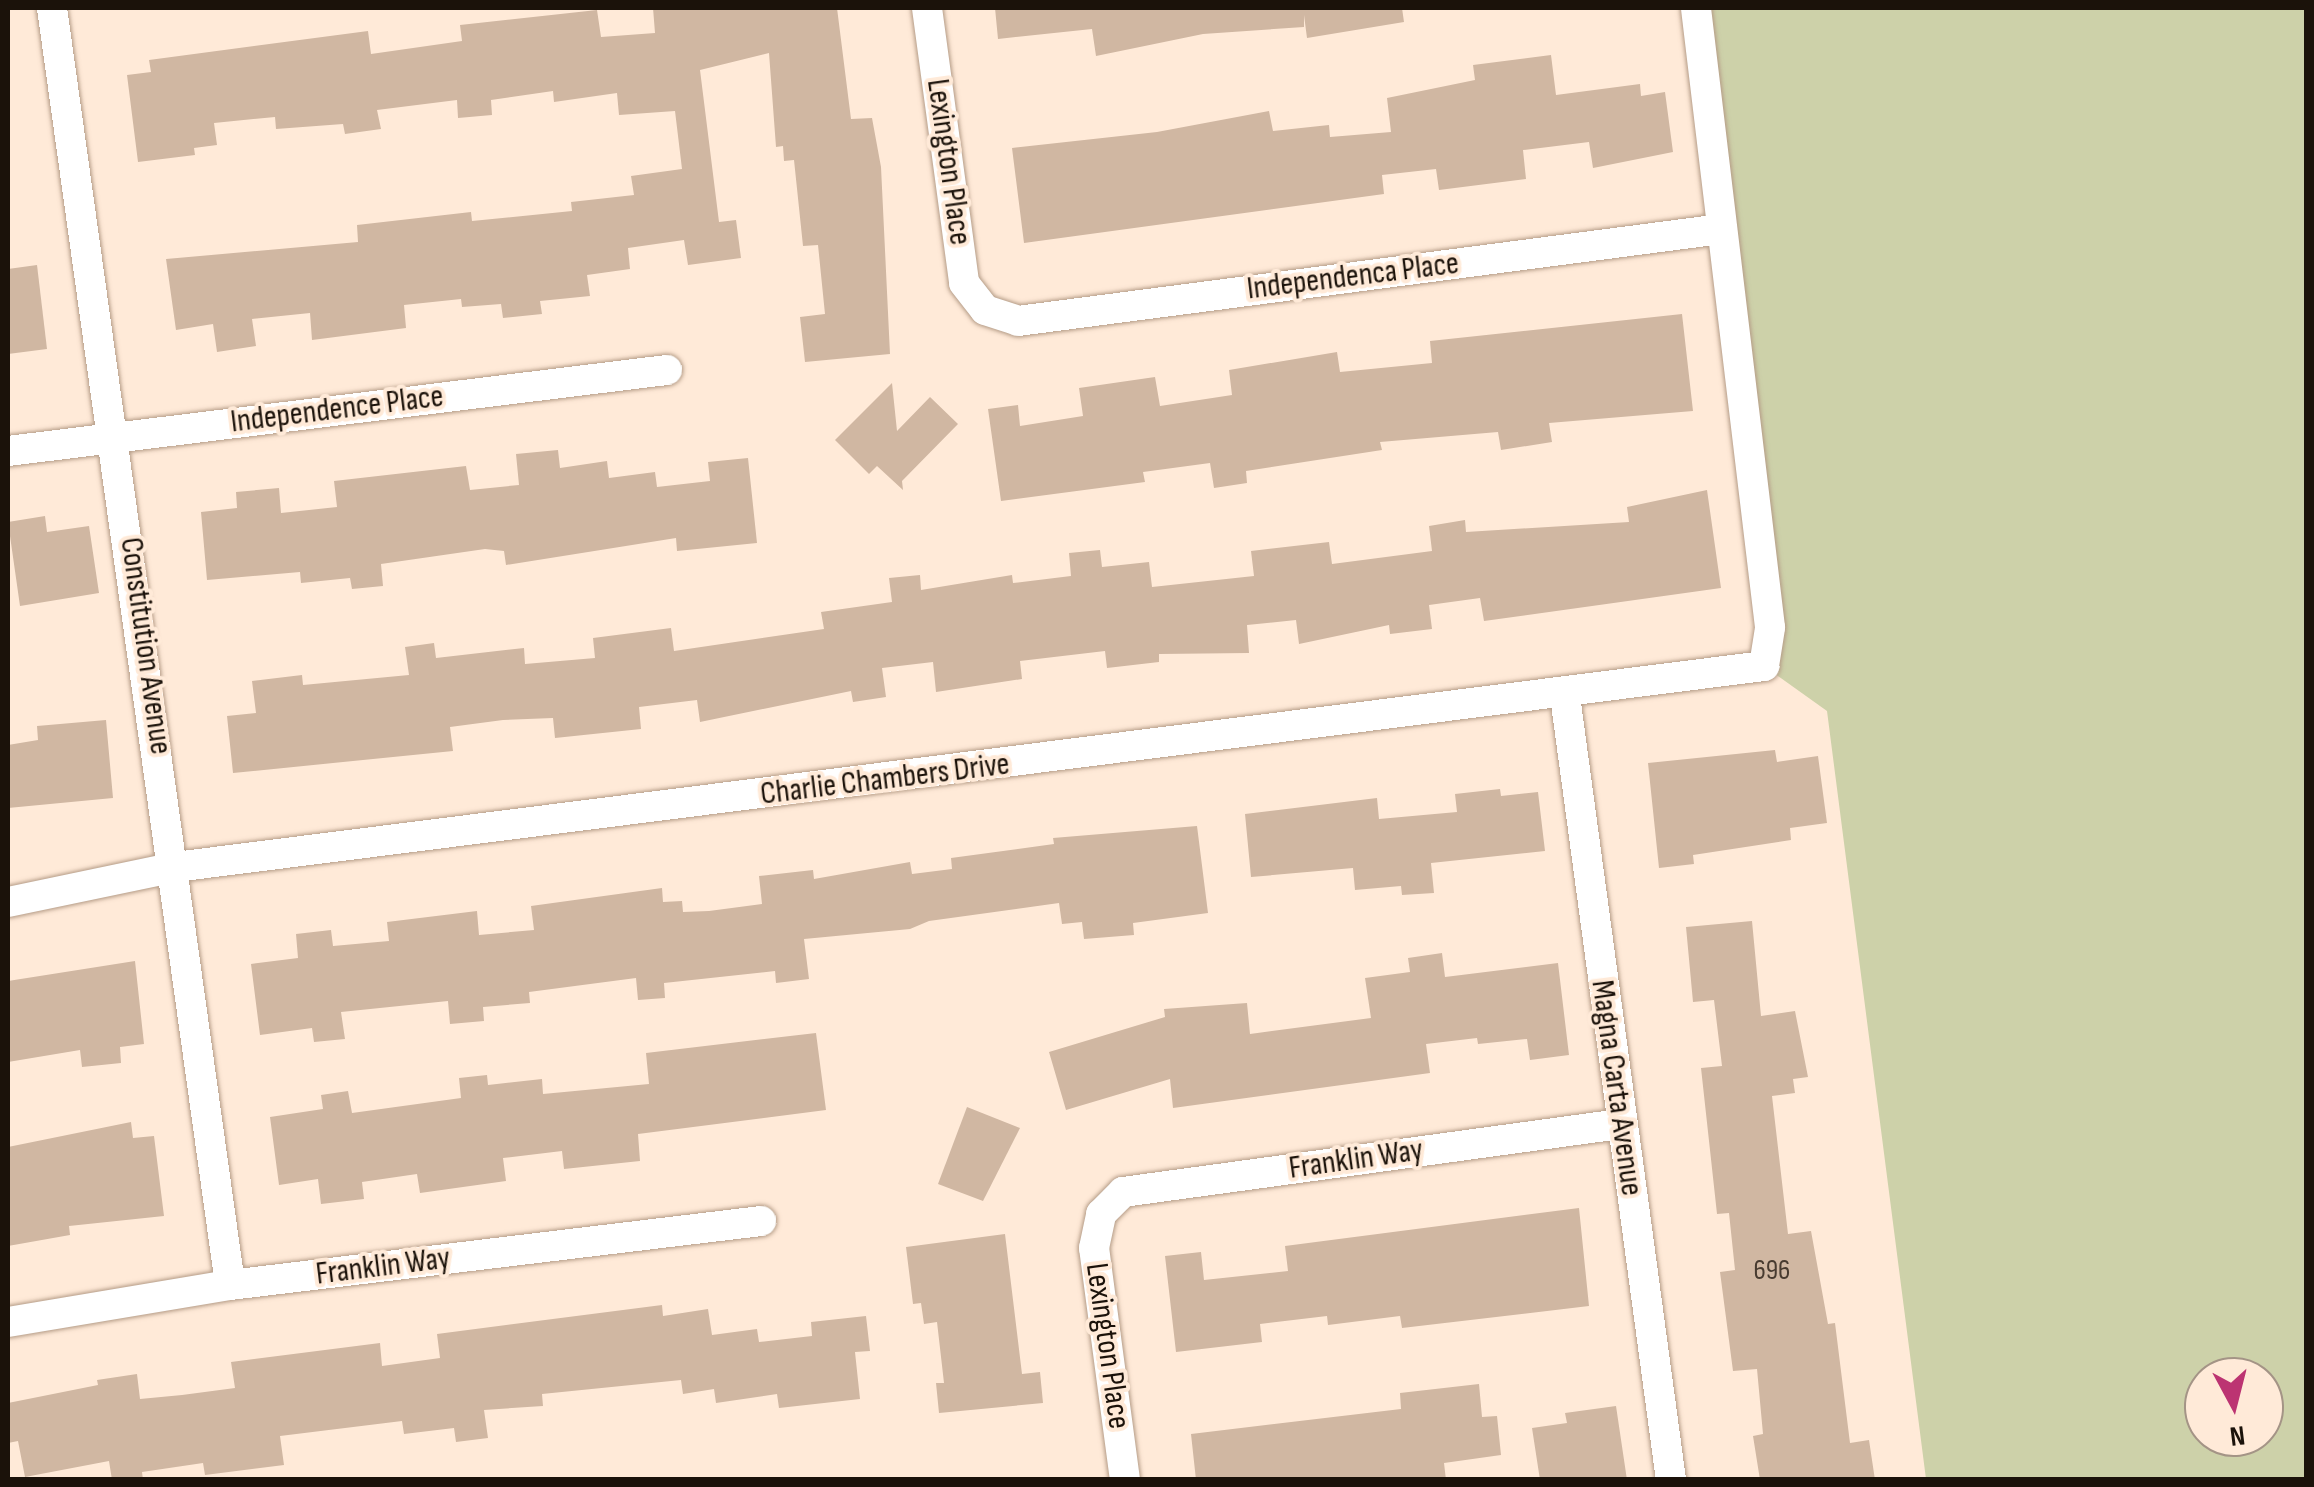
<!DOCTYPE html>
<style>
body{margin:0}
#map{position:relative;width:2314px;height:1487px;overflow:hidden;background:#ffead8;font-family:"Sofia Sans Condensed",sans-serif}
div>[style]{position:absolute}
.green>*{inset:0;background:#cdd1a9}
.building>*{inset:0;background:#d0b7a2}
.roads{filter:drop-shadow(0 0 2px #b59c87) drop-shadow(0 0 2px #b59c87)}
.street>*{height:30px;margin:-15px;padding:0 15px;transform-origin:15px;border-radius:15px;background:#fff}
span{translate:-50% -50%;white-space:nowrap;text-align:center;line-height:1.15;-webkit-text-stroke:8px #ffead8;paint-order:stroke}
.number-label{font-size:28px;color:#483b30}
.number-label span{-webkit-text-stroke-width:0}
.street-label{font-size:32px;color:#1b120a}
.frame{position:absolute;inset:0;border:10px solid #1b120a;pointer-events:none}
.north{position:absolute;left:2184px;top:1357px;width:100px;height:100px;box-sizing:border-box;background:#ffead8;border:2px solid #a49486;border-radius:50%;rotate:173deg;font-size:28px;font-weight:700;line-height:40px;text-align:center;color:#1b120a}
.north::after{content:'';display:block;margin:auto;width:35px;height:45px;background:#bc3472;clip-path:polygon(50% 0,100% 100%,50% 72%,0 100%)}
</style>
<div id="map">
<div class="green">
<i style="clip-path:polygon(evenodd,1696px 8px,2306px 8px,2306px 1479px,1926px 1479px,1827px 711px,1764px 666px,1696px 8px,2204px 1377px,2264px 1377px,2264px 1437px,2204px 1437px,2204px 1377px)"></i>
</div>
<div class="building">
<i style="clip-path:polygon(653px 8px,837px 8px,851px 119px,872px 118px,881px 167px,890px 354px,805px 362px,800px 317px,825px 314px,818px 245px,803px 246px,794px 160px,784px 161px,783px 146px,776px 147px,769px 53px,700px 70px,719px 222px,736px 220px,741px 258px,688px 265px,684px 240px,628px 248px,630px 269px,587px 275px,590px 296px,540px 301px,542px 314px,503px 318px,501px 304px,462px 307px,461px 299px,404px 305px,406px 328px,312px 340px,310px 313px,252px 319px,256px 346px,217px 352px,213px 324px,176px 330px,166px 259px,358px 242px,357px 225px,471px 212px,472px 221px,572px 211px,571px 202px,634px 195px,631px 176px,682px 169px,675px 111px,619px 115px,617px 93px,554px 102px,553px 91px,491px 100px,492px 115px,458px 118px,457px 100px,377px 110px,381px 129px,345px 134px,343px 124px,276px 129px,275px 117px,214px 123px,217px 145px,194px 148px,195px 155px,138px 162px,127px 75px,151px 72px,149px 60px,368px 31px,371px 54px,462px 41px,460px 25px,597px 10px,601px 37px,655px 33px)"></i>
<i style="clip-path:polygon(995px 8px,1402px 8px,1404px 22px,1307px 38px,1304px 15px,1304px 27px,1203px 34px,1096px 56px,1092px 29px,998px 39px)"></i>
<i style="clip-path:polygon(1551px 55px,1556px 95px,1640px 84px,1641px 96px,1665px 92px,1673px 152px,1593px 168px,1589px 142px,1523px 150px,1526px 179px,1439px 190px,1436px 169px,1382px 175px,1384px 194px,1024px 243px,1012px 148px,1157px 132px,1269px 111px,1273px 131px,1329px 125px,1330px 137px,1391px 132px,1387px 98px,1475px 80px,1473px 65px)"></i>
<i style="clip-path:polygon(37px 265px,47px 349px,8px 354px,8px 269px)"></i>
<i style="clip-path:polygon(1682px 314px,1693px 411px,1549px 423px,1552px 442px,1501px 450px,1498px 432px,1380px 442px,1382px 450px,1246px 471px,1247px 483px,1214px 488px,1210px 463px,1143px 472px,1145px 482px,1001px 501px,988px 409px,1018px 405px,1020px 426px,1083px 416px,1079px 388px,1155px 377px,1160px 406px,1232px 395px,1229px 370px,1337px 352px,1340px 372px,1432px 363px,1430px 341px)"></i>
<i style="clip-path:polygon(892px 383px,897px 431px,930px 397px,958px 424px,902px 481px,903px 490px,877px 466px,869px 474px,835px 440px)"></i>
<i style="clip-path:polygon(558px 450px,560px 468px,607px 461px,609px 478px,655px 472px,657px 487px,710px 481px,708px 462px,748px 458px,757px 543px,677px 551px,676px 538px,506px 565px,504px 551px,485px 549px,381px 564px,383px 586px,352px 589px,350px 578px,301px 583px,300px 572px,207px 580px,201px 512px,237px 508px,236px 492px,279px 488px,281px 513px,337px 507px,334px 481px,466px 466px,470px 490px,519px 485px,516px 454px)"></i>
<i style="clip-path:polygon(1707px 490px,1721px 588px,1484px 621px,1480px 598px,1429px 605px,1432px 629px,1390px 634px,1389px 625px,1299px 644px,1296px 620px,1247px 625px,1249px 653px,1159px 654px,1159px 662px,1107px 668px,1105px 651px,1020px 661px,1022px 679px,936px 692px,933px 662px,882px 668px,886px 697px,853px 702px,851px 691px,700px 722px,697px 700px,639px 707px,641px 729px,555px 738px,553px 718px,503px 720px,450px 727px,453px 751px,233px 773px,227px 716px,256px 713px,252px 681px,302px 675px,303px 685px,409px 675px,405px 647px,434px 643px,436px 658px,524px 648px,525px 664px,595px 658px,593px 638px,671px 628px,674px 651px,824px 629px,821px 612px,892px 602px,889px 578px,920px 575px,921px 590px,1012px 575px,1013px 583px,1071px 576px,1069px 553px,1100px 550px,1102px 567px,1149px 562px,1152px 587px,1254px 576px,1251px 551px,1329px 542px,1332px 564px,1432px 551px,1429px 526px,1465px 520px,1466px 532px,1629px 522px,1627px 507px)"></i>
<i style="clip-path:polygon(45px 516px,47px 532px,89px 526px,99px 593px,20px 606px,8px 522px)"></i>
<i style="clip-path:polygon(106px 720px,113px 798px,8px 808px,8px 745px,38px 740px,37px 726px)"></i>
<i style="clip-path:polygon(1775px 750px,1777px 762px,1818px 756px,1827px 823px,1790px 828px,1791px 840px,1693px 855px,1694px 864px,1659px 868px,1648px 763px)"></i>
<i style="clip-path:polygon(1500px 789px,1501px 796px,1538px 792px,1545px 851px,1431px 863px,1434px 893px,1402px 895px,1401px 886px,1355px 890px,1353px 868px,1251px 877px,1245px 814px,1377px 798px,1379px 819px,1457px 812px,1455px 794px)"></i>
<i style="clip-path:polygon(1197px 826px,1208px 913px,1133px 923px,1134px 935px,1084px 939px,1082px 922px,1062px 924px,1059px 903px,929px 921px,910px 929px,804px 939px,809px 979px,776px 983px,775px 971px,664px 983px,665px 998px,638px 1000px,636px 978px,529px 992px,530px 1003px,483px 1007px,484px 1021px,450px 1024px,448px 1001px,341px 1012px,345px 1039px,314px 1042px,312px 1028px,260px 1035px,251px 964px,298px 958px,296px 934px,331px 930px,333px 946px,389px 941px,387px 922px,477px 911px,479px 935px,534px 930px,531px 906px,662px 888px,663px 902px,682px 901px,683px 912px,709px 911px,762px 904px,759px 876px,813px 870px,814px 879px,910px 862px,912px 874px,952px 869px,951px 858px,1054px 844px,1053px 838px)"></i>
<i style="clip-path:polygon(1752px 921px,1761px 1016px,1795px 1011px,1808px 1077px,1793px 1079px,1795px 1093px,1772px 1096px,1788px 1234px,1811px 1231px,1828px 1324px,1835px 1323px,1850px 1443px,1869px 1440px,1875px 1480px,1760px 1480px,1753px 1436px,1763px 1434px,1757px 1369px,1733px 1371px,1720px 1272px,1735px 1270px,1729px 1213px,1717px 1214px,1701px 1068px,1722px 1066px,1714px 1000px,1693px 1002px,1686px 927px)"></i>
<i style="clip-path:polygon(1442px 953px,1445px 977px,1558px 963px,1569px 1055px,1530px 1060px,1527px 1039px,1478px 1044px,1477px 1038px,1426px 1044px,1430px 1073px,1173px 1108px,1170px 1079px,1066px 1110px,1049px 1052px,1165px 1017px,1164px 1009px,1247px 1003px,1250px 1034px,1371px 1018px,1365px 978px,1410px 972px,1408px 958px)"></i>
<i style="clip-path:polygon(135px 961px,144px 1044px,120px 1047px,121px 1063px,82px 1067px,80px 1050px,8px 1062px,8px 981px)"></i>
<i style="clip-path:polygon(816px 1033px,826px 1110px,638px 1134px,640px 1161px,564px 1169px,562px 1151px,503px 1158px,506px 1181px,420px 1193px,417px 1174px,362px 1182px,364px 1199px,321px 1204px,318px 1179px,279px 1185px,270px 1117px,323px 1109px,321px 1095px,348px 1091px,352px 1113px,461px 1098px,459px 1078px,487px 1075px,488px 1085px,542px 1079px,543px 1094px,649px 1084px,646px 1053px)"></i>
<i style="clip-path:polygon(967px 1107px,1020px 1128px,983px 1201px,938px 1184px)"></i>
<i style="clip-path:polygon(131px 1122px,133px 1138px,154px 1136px,164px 1216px,69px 1226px,70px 1235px,8px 1246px,8px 1147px)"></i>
<i style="clip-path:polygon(1579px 1208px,1589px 1306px,1402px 1328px,1400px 1316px,1328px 1325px,1327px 1316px,1260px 1324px,1262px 1342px,1176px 1352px,1165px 1256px,1201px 1252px,1204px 1280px,1288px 1271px,1285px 1246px)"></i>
<i style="clip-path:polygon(1005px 1234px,1022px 1374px,1040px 1372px,1043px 1403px,939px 1413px,936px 1383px,944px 1383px,937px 1322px,924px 1324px,921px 1303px,913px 1304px,906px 1247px)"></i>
<i style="clip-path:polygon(662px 1305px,663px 1316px,708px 1309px,712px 1335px,757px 1329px,759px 1342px,812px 1336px,811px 1322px,866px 1316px,870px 1351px,855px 1352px,860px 1399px,779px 1408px,777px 1394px,716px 1403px,714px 1389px,683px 1394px,681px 1380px,542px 1394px,543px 1406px,484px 1410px,488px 1438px,456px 1442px,454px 1428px,404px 1434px,402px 1421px,280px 1436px,284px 1465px,205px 1475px,203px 1463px,142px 1472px,143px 1480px,112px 1480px,109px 1461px,25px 1477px,18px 1441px,8px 1443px,8px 1403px,98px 1385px,97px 1380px,137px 1374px,140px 1399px,182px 1395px,235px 1388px,231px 1362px,380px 1343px,382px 1366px,440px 1358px,437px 1334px)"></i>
<i style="clip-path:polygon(1479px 1384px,1482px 1417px,1497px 1416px,1501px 1455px,1444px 1463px,1446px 1480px,1196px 1480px,1191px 1434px,1401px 1409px,1400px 1393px)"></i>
<i style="clip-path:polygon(1616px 1406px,1627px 1480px,1540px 1480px,1532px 1428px,1567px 1423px,1565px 1413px)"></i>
</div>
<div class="roads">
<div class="street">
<i style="left:52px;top:8px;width:1289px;rotate:82.06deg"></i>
<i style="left:927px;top:8px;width:277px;rotate:82.3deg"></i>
<i style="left:964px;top:283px;width:34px;rotate:52deg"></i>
<i style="left:985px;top:310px;width:35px;rotate:18deg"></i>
<i style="left:1018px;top:321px;width:710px;rotate:-7.45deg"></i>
<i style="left:8px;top:451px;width:664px;rotate:-7.01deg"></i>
<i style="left:1565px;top:696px;width:791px;rotate:82.3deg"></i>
<i style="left:8px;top:902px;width:171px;rotate:-11.8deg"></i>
<i style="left:175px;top:867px;width:1602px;rotate:-7.21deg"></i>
<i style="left:1764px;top:666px;width:39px;rotate:-81deg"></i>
<i style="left:1770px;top:627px;width:623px;rotate:-96.82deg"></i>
<i style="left:8px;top:1322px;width:225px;rotate:-9.5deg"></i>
<i style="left:230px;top:1285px;width:535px;rotate:-6.87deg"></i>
<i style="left:1125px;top:1480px;width:234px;rotate:-97.6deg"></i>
<i style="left:1094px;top:1248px;width:35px;rotate:-78deg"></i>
<i style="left:1101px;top:1214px;width:31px;rotate:-45deg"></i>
<i style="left:1123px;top:1192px;width:502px;rotate:-7.79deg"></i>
</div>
</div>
<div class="number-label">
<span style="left:1772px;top:1271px">696</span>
</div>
<div class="street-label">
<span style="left:948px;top:162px;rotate:82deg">Lexington Place</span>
<span style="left:1353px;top:277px;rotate:-7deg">Independenca Place</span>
<span style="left:337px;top:410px;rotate:-7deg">Independence Place</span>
<span style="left:145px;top:646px;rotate:82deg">Constitution Avenue</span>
<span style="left:885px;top:780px;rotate:-7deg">Charlie Chambers Drive</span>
<span style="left:1616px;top:1088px;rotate:82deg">Magna Carta Avenue</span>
<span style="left:1356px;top:1160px;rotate:-8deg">Franklin Way</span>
<span style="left:383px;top:1267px;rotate:-7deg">Franklin Way</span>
<span style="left:1107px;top:1346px;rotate:82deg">Lexington Place</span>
</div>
<div class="frame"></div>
<div class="north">N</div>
</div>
